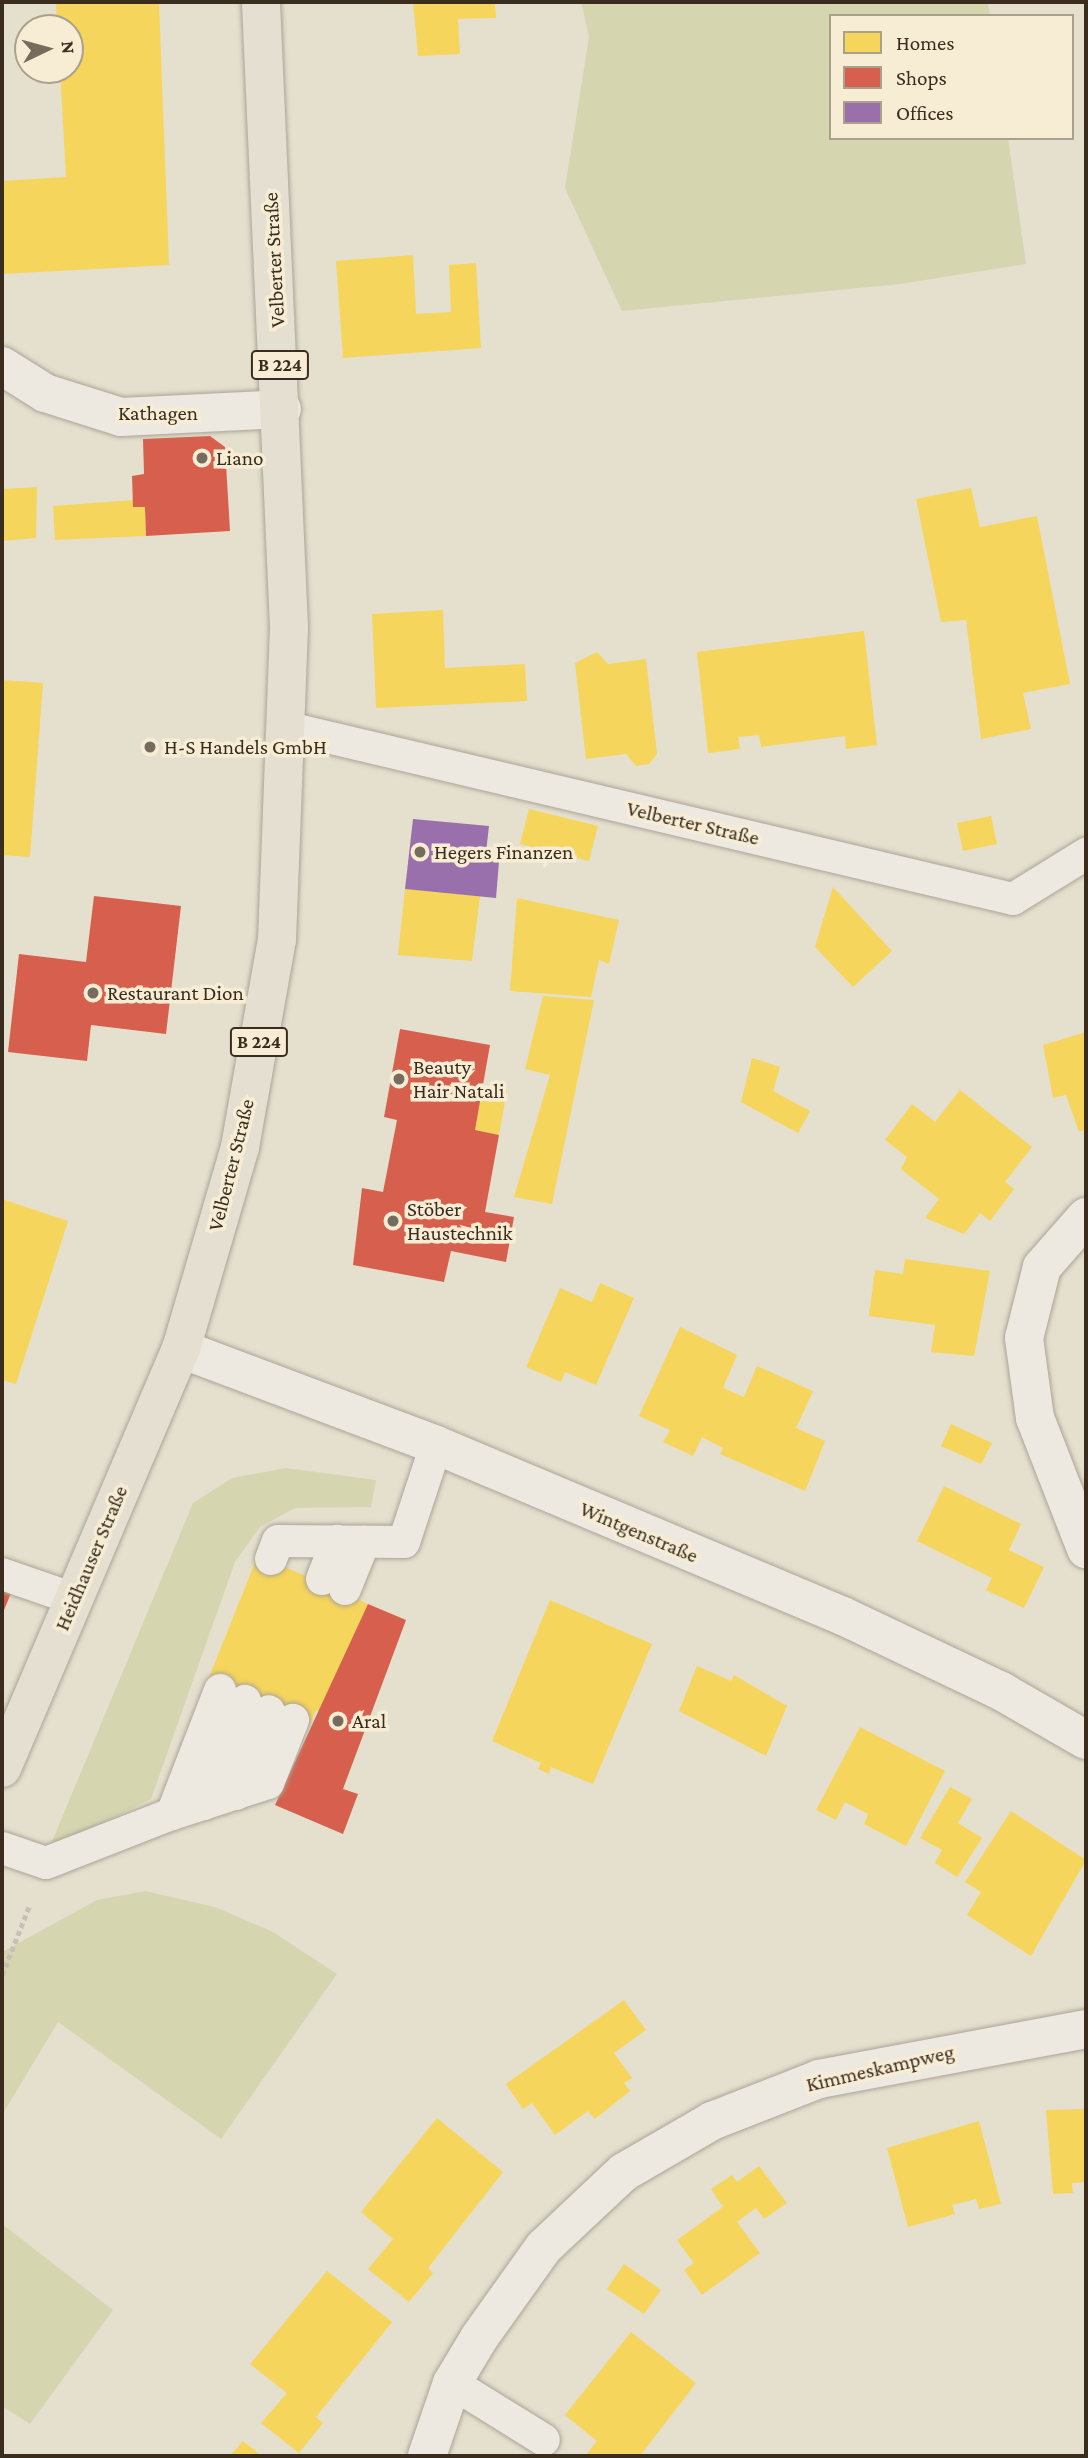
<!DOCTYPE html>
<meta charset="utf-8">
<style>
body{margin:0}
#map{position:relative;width:1088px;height:2458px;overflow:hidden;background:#e5dfce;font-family:"Crimson Pro",serif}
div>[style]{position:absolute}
.green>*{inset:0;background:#d5d6b0}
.homes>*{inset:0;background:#f6d55c}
.shops>*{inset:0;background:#d6604d}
.offices>*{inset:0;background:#9970ab}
.path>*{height:4.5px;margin-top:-2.25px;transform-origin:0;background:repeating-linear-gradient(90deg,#c6c0b7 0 5px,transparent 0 8.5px)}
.roads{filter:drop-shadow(0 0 2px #aba497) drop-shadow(0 0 2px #aba497)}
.lane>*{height:32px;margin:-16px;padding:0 16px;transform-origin:16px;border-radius:16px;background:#eee9e0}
.street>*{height:38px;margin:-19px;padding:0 19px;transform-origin:19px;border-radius:19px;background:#eee9e0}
.primary>*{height:38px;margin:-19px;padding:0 19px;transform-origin:19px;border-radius:19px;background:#e5dfd1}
.dots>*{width:19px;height:19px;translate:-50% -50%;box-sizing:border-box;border:4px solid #f6edd4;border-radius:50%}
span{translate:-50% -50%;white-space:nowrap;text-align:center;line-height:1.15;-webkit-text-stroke:7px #f6edd4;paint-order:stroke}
.shield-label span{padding:2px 5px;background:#f6edd4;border:2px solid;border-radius:5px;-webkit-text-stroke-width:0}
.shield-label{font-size:19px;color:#3a2c1e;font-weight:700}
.street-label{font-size:21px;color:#3a2c1e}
.poi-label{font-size:21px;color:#3a2c1e}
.left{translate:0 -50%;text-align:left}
.frame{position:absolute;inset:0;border:4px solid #3a2c1e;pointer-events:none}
.legend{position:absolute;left:829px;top:14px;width:245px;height:126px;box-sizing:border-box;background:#f6edd4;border:2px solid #aba08b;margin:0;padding:9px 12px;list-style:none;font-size:21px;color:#3a2c1e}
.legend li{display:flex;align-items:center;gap:14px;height:35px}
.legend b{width:35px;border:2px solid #aba08b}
.north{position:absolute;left:14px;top:14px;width:70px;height:70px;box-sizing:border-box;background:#f6edd4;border:2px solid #aba08b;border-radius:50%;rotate:85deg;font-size:19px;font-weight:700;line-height:28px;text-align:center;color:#3a2c1e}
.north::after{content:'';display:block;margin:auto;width:24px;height:32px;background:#766b5c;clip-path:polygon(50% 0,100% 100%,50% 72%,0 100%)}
</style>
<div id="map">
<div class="green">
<i style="clip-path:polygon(581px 2px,988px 2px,990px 16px,831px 16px,831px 138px,1008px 138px,1026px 264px,900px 284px,622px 311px,565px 188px,589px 37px)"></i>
<i style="clip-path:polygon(286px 1468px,376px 1480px,371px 1507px,295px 1508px,260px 1527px,235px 1562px,151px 1799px,49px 1849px,193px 1503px,232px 1478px)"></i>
<i style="clip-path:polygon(145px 1891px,215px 1907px,273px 1932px,337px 1974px,221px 2139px,58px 2022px,2px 2115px,2px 1952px,97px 1900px)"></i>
<i style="clip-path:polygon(2px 2224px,113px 2310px,30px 2424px,2px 2406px)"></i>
</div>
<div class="homes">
<i style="clip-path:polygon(56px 2px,159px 2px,169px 265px,2px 274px,2px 181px,66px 177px,60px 70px,70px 70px,70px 28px,57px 28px)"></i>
<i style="clip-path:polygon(413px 2px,495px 2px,496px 18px,458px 19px,460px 54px,418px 56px)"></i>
<i style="clip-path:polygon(413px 255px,416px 314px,451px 312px,449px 265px,476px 263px,481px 348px,343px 358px,336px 261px)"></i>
<i style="clip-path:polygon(37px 487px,36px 538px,2px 541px,2px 489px)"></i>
<i style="clip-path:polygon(971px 488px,980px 527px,1037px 516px,1070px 684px,1023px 693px,1031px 729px,981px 739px,966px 620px,941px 622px,916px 499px)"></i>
<i style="clip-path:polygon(134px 500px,133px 507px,145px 507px,146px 536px,55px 540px,53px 506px)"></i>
<i style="clip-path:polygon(443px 610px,445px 668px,525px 664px,527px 701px,376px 708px,372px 614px)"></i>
<i style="clip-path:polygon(864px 631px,877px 745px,846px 749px,845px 736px,761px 747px,759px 735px,738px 737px,740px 749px,708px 753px,697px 652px)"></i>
<i style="clip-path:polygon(597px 652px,608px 664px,646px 659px,657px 754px,649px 764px,636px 766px,626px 754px,586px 759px,575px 663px)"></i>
<i style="clip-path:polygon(2px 680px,43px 683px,30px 857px,2px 855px)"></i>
<i style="clip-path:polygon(529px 809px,598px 826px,589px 861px,520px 844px)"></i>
<i style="clip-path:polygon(991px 816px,997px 844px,963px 851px,957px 823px)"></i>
<i style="clip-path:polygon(833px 887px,892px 951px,853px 987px,815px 947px)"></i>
<i style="clip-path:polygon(405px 889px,480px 896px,472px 961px,398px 955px)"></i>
<i style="clip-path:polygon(517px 898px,619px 920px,609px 964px,599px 960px,591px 997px,510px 991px)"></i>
<i style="clip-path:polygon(543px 996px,594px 1000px,552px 1204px,514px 1197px,550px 1075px,525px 1069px)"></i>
<i style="clip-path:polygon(1086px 1032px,1086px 1129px,1079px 1132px,1066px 1095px,1053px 1098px,1043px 1045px)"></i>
<i style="clip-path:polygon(752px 1058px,780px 1067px,773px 1091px,810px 1111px,798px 1133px,741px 1102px)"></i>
<i style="clip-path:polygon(483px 1086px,507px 1090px,499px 1135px,475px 1130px)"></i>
<i style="clip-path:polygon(960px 1090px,1032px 1147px,1005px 1182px,1014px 1189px,990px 1221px,980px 1213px,964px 1234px,925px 1218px,939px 1199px,901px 1169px,907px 1157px,885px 1140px,912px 1104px,935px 1122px)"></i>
<i style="clip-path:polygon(2px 1199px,68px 1221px,16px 1384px,2px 1380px)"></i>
<i style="clip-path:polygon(905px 1259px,990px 1271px,974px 1356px,931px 1352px,935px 1325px,869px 1316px,875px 1270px,903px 1274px)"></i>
<i style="clip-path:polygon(600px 1283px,634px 1298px,596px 1385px,565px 1372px,561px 1382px,526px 1367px,560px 1288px,592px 1302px)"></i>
<i style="clip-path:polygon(680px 1327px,737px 1355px,723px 1388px,744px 1397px,757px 1366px,813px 1391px,796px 1428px,825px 1441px,805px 1491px,720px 1454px,723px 1448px,702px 1437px,693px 1456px,663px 1442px,670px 1430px,639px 1416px)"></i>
<i style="clip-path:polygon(951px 1424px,992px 1443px,981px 1464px,941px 1446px)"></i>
<i style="clip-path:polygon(944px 1486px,1021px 1524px,1009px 1550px,1044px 1567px,1024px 1608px,986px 1590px,992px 1578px,917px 1541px)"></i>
<i style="clip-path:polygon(258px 1555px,368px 1604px,321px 1712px,316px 1710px,310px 1724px,208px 1680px)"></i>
<i style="clip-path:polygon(550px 1600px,652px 1644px,593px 1784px,551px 1767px,549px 1774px,538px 1769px,541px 1763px,492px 1741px)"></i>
<i style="clip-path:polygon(697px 1666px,731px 1681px,734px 1675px,787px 1706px,766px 1756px,679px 1711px)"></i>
<i style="clip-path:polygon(860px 1727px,945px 1771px,906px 1846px,864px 1824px,868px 1814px,845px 1802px,836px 1820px,816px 1810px)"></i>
<i style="clip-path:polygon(950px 1787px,972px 1799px,958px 1823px,982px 1838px,957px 1877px,935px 1863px,942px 1850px,920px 1838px)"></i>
<i style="clip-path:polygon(1011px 1811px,1086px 1860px,1031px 1956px,967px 1915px,981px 1892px,965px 1882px)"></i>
<i style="clip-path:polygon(624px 2000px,646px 2030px,614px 2053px,632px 2078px,624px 2083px,630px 2091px,595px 2119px,588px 2111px,555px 2135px,532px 2103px,523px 2109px,506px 2084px)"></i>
<i style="clip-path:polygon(1086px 2109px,1086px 2182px,1072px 2183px,1073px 2193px,1053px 2194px,1046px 2110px)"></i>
<i style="clip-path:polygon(437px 2118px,503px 2172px,428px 2268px,433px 2273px,409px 2302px,368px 2269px,393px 2239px,361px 2212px)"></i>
<i style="clip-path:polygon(979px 2121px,1001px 2204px,979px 2209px,976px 2199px,952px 2205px,955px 2214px,908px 2227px,887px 2148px)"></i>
<i style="clip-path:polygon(759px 2166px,787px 2203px,764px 2219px,756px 2208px,737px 2222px,760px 2253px,702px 2295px,684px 2270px,694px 2263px,677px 2240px,723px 2207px,711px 2189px,732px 2175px,737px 2182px)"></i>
<i style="clip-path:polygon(624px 2264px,661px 2290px,644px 2314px,607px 2289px)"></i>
<i style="clip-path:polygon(327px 2271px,392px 2322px,316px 2417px,323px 2423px,299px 2453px,261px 2423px,287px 2393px,250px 2364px)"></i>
<i style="clip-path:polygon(631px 2332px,696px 2383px,640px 2456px,585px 2456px,597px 2441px,565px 2415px)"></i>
<i style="clip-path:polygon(243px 2441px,262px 2456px,230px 2456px)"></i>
</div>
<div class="shops">
<i style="clip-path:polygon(210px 436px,225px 447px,230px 531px,146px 536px,145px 507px,133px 507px,132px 476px,144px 474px,143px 439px)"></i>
<i style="clip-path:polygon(94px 896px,181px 906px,166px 1034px,91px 1025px,87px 1061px,8px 1052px,19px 954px,86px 962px)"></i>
<i style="clip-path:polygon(400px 1029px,490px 1045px,475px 1130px,499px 1135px,485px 1212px,514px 1217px,506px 1262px,451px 1251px,444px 1282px,353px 1265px,362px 1188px,383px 1192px,397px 1120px,384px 1117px)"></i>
<i style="clip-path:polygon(2px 1589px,11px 1593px,2px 1615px)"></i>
<i style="clip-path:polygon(368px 1604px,406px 1620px,343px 1789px,358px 1794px,343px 1834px,275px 1805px)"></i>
</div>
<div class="offices">
<i style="clip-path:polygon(413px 819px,489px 826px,485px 861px,499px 862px,496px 898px,405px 889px)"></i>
</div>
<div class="path">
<i style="left:2px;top:1975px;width:76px;rotate:-68.5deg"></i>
</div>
<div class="roads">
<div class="lane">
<i style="left:289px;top:728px;width:744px;rotate:13.29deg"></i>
<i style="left:1013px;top:899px;width:86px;rotate:-31.7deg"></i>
<i style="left:271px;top:1559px;width:19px;rotate:-69deg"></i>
<i style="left:278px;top:1541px;width:126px;rotate:0.5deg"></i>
<i style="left:404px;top:1542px;width:102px;rotate:-71.7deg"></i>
<i style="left:2px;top:1574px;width:76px;rotate:19.1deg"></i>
<i style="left:322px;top:1579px;width:41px;rotate:-68.5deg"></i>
<i style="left:345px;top:1589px;width:51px;rotate:-68deg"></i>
<i style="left:236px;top:1794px;width:89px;rotate:-68.3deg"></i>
<i style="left:204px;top:1804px;width:111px;rotate:-68.3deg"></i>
<i style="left:172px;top:1814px;width:101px;rotate:-17.9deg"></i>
<i style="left:268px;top:1783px;width:68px;rotate:-68.4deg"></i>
<i style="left:2px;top:1848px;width:46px;rotate:18.8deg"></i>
<i style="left:46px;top:1863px;width:135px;rotate:-21.3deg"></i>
<i style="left:172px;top:1814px;width:133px;rotate:-68.8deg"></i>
<i style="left:452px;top:2383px;width:108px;rotate:31.8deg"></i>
</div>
<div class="street">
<i style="left:2px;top:366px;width:51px;rotate:32.1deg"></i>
<i style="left:45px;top:393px;width:80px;rotate:17.5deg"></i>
<i style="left:121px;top:417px;width:161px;rotate:-2.8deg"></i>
<i style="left:1086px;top:1217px;width:67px;rotate:131.3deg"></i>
<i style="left:1042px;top:1267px;width:73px;rotate:104.2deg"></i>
<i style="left:1024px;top:1338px;width:81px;rotate:82.2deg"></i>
<i style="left:1035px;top:1418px;width:141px;rotate:68.7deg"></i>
<i style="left:181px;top:1349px;width:272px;rotate:20.6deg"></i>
<i style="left:436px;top:1445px;width:441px;rotate:22.8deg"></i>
<i style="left:843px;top:1616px;width:175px;rotate:25.4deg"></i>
<i style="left:1001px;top:1691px;width:98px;rotate:30deg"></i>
<i style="left:427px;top:2456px;width:77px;rotate:-71.1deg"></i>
<i style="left:452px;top:2383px;width:52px;rotate:-59deg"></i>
<i style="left:479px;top:2338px;width:112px;rotate:-54.5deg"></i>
<i style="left:544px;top:2247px;width:110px;rotate:-43.2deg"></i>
<i style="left:624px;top:2172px;width:102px;rotate:-30.1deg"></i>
<i style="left:712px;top:2121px;width:115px;rotate:-21.4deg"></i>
<i style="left:819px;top:2079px;width:272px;rotate:-10.6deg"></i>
</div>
<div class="primary">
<i style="left:2px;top:1768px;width:456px;rotate:-66.9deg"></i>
<i style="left:181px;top:1349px;width:210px;rotate:-73.7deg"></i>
<i style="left:240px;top:1147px;width:210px;rotate:-79.9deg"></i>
<i style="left:277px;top:940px;width:313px;rotate:-87.8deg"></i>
<i style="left:289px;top:627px;width:626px;rotate:-92.57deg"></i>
</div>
</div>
<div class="dots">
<i style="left:202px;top:458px;background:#766b5c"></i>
<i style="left:150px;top:747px;background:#766b5c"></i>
<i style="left:420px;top:852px;background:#766b5c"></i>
<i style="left:93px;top:993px;background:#766b5c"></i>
<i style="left:399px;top:1079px;background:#766b5c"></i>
<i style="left:393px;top:1221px;background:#766b5c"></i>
<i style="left:338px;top:1721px;background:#766b5c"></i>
</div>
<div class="shield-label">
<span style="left:280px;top:365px">B 224</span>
<span style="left:259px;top:1042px">B 224</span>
</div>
<div class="street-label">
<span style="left:274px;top:260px;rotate:-93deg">Velberter Straße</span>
<span style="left:158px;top:413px">Kathagen</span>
<span style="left:693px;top:823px;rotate:13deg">Velberter Straße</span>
<span style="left:231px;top:1165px;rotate:-76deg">Velberter Straße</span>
<span style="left:639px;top:1532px;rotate:23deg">Wintgenstraße</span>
<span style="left:91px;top:1558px;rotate:-67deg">Heidhauser Straße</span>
<span style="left:880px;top:2068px;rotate:-13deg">Kimmeskampweg</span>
</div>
<div class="poi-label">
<span class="left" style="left:216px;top:458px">Liano</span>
<span class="left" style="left:164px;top:747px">H-S Handels GmbH</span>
<span class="left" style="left:434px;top:852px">Hegers Finanzen</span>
<span class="left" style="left:107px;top:993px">Restaurant Dion</span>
<span class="left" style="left:413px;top:1079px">Beauty<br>Hair Natali</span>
<span class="left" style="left:407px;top:1221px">Stöber<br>Haustechnik</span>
<span class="left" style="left:352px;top:1721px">Aral</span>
</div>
<div class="frame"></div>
<ul class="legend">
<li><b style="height:19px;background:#f6d55c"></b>Homes</li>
<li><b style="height:19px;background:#d6604d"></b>Shops</li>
<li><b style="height:19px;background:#9970ab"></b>Offices</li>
</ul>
<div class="north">N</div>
</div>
